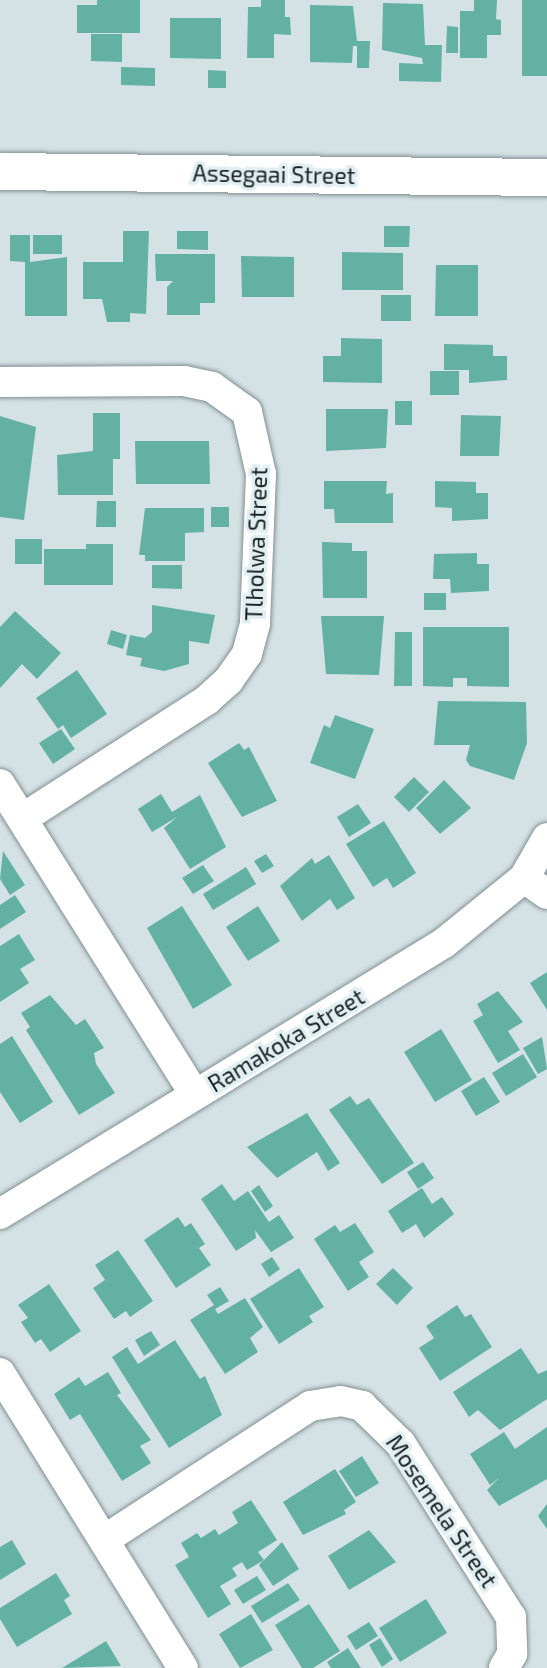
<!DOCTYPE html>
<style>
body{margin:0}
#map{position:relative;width:547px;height:1668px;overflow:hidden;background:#d4e2e5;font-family:"Exo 2",sans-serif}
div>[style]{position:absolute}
.building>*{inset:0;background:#63b1a3}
.roads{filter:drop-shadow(0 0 2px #839093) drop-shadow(0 0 2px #839093)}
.minor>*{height:30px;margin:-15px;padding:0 15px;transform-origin:15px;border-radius:15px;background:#fff}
.tertiary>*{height:37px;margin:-18.5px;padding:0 18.5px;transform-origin:18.5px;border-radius:18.5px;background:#fff}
span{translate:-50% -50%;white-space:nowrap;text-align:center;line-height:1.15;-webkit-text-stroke:7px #e1eff2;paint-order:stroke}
.street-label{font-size:23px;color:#1a2021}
</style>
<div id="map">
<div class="building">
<i style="clip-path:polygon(97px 0,140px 0,140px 33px,77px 33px,77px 5px,97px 5px)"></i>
<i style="clip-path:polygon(261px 0,285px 0,285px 17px,290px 17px,291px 35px,274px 34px,274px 58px,247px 58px,248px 7px,261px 7px)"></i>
<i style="clip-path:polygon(474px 0,497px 0,496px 19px,501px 20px,501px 35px,487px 35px,487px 58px,460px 58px,460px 11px,474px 11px)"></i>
<i style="clip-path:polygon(522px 0,547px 0,547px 76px,522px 76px)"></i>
<i style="clip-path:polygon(383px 3px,423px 4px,425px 45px,442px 45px,441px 82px,399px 81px,399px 63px,423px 64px,422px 58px,382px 50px)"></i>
<i style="clip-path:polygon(310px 5px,353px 6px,357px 41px,370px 41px,369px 68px,357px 68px,357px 46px,353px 46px,352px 63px,310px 62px)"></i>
<i style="clip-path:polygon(170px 18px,221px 18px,221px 59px,170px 58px)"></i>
<i style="clip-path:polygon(447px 26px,458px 27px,458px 53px,446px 53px)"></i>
<i style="clip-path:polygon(91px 34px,122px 34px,122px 62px,91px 61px)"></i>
<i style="clip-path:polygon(121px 67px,155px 68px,155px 86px,121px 85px)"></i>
<i style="clip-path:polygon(208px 70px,226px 71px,226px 88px,208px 88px)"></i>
<i style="clip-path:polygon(384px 226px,410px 226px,409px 247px,384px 247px)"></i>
<i style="clip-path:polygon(123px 231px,149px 231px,146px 314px,130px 313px,130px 322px,107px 322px,102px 299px,83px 299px,83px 262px,123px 262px)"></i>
<i style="clip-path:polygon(177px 231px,208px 231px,208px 250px,177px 249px)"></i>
<i style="clip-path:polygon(10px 235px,30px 235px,30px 262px,67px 257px,67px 316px,25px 316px,25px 262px,10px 261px)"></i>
<i style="clip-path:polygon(33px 235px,62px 235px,62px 254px,33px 254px)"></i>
<i style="clip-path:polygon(342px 252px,403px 253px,403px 290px,342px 290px)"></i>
<i style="clip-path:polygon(155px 254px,215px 254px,215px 303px,200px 303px,200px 315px,167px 315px,167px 287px,173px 281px,156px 281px)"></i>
<i style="clip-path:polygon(241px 256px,294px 257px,294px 297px,242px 297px)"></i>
<i style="clip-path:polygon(436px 265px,478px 265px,478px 316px,435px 316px)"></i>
<i style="clip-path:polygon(381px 295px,411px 295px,411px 321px,381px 321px)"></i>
<i style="clip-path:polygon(341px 338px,382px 339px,382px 383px,323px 382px,323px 356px,341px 356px)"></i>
<i style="clip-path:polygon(444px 344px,493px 345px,493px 356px,507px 356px,507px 380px,469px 383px,469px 370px,444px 370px)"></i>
<i style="clip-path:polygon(430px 371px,459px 371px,459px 395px,430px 395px)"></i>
<i style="clip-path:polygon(395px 401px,412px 401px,412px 425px,395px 425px)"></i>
<i style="clip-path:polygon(326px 409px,388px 409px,386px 448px,326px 451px)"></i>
<i style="clip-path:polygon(93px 413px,120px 413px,120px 459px,113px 459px,113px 495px,58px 495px,57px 455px,93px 451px)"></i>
<i style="clip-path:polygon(461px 415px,501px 416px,499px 456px,460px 456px)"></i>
<i style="clip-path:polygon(0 416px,36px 427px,24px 520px,0 517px)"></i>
<i style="clip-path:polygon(135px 441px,209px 441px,210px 484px,136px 484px)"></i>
<i style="clip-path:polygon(324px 481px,387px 481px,386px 494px,393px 493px,393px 523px,335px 523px,334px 509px,324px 509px)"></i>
<i style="clip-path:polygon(435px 481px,476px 482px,476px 493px,488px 493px,488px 519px,452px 521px,452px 508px,435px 507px)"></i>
<i style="clip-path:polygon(97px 501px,116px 501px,116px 527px,96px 527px)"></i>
<i style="clip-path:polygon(211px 507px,229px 507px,229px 527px,211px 527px)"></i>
<i style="clip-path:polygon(145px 508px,204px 508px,204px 532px,185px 533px,185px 561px,145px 561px,145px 555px,139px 555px)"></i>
<i style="clip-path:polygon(15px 539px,42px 539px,42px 564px,15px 564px)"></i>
<i style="clip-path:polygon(322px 542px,352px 543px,352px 551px,367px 551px,367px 598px,323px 598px)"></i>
<i style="clip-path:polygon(86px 544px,113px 544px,113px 585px,44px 585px,44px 549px,86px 549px)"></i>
<i style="clip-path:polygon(477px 553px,477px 564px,489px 564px,489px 591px,451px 593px,450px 579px,433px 579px,434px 554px)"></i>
<i style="clip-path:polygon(152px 565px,182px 565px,182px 589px,152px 588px)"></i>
<i style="clip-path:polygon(424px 593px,446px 593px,446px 610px,424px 610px)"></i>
<i style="clip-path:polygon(152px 605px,215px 615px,209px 644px,189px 641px,189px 664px,164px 671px,140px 666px,142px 658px,126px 655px,130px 635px,145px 638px,152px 632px)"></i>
<i style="clip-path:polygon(15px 611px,61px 653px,37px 679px,22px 664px,0 688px,0 627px)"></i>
<i style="clip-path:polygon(321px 616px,384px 616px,379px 675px,326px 674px)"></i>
<i style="clip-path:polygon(423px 627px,509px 627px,509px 687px,467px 686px,467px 678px,453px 678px,453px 687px,423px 686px)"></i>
<i style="clip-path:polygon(111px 630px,127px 635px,123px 649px,107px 644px)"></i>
<i style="clip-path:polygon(395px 632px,412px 632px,412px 686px,394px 686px)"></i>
<i style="clip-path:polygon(77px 670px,107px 714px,71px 738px,63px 725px,58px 729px,36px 698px)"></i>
<i style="clip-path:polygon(438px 701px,526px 702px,527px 743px,514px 780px,470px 766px,466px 760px,470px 745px,434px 745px)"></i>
<i style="clip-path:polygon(335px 715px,374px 729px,355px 779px,310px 763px,324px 725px,330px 728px)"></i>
<i style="clip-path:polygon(61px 729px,75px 749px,53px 764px,39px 743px)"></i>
<i style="clip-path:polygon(239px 743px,244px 750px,249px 747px,277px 801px,242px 817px,208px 763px)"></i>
<i style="clip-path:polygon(414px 777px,429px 792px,409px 812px,394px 797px)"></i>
<i style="clip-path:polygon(444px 780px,471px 808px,440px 834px,416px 808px)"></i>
<i style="clip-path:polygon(161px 794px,172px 812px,200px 795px,226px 847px,190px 869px,164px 828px,177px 817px,152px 832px,138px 809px)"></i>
<i style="clip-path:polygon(358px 804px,371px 823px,349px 837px,337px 817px)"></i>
<i style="clip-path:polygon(384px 821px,416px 873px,393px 888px,387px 878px,373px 887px,346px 844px)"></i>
<i style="clip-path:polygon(3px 851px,25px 885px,10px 895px,0 879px)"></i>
<i style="clip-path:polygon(266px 854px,274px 866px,262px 873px,254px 861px)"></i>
<i style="clip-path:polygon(329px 855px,355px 898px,337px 910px,330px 899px,302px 921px,280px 886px,312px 858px,315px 864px)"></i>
<i style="clip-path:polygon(203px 865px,214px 881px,193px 894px,182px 878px)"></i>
<i style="clip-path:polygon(246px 867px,256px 884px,213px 910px,203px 894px)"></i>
<i style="clip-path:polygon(15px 895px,26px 912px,0 929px,0 905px)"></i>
<i style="clip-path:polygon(182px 906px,232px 985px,193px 1009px,147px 928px)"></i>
<i style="clip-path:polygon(258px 906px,280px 941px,248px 961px,226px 927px)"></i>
<i style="clip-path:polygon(19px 934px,35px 960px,20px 969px,29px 983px,0 1002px,0 946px)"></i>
<i style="clip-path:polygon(547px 972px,547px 1010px,530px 983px)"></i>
<i style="clip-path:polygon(498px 991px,523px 1022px,508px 1031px,520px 1050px,498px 1063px,473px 1021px,483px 1015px,477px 1004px)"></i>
<i style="clip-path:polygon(50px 995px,76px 1025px,85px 1019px,104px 1048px,94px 1053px,96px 1064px,115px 1093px,79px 1115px,26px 1030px,30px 1027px,21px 1013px)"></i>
<i style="clip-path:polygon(441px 1029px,472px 1080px,435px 1102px,404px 1052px)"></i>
<i style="clip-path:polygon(12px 1036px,53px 1102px,20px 1123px,0 1092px,0 1044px)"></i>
<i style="clip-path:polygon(542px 1037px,547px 1069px,538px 1074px,523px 1048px)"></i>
<i style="clip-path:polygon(523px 1054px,537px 1077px,506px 1096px,492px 1073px)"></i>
<i style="clip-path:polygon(484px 1077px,500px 1102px,476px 1116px,461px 1091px)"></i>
<i style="clip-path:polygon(350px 1096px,357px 1105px,369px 1098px,414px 1163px,382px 1184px,329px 1110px)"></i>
<i style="clip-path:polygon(307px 1113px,340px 1163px,328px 1171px,317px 1152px,277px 1178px,247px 1147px)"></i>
<i style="clip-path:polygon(423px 1162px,434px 1178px,418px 1189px,407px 1172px)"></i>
<i style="clip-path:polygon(222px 1184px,234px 1201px,248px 1191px,269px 1222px,279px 1215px,294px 1238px,271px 1252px,255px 1230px,256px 1238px,236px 1251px,201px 1199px)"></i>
<i style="clip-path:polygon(259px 1185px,273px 1206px,265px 1212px,251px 1191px)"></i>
<i style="clip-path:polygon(422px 1188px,432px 1204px,442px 1197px,454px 1214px,424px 1238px,416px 1224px,402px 1233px,388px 1211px)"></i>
<i style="clip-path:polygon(178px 1217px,185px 1227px,191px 1223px,205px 1244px,199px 1248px,211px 1265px,176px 1288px,144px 1240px)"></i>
<i style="clip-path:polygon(355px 1223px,374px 1252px,359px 1262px,369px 1277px,348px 1291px,314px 1239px,335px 1225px,340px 1232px)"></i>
<i style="clip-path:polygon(118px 1250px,153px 1301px,130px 1317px,126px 1311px,114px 1319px,93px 1288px,105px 1280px,95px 1265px)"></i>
<i style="clip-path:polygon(272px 1257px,280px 1269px,269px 1277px,261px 1264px)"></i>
<i style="clip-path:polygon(299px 1268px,324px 1307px,309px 1316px,313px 1322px,279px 1344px,250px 1299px)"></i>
<i style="clip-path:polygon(393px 1268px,413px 1288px,397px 1305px,376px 1284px)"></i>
<i style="clip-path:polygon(49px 1284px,81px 1331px,50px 1352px,41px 1339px,35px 1343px,21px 1322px,28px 1318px,18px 1305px)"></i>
<i style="clip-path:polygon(220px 1287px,229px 1301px,215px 1309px,218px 1314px,245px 1298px,263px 1327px,250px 1338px,258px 1352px,225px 1374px,190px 1320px,214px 1305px,207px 1295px)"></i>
<i style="clip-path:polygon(457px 1305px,465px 1317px,471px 1314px,492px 1347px,440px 1381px,419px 1348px,434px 1338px,426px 1326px)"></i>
<i style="clip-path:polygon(151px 1331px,160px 1345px,144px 1356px,135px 1340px)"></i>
<i style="clip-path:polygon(175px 1340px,200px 1379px,205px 1376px,222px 1415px,169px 1448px,112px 1357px,127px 1347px,138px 1364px)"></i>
<i style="clip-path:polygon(521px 1348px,538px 1374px,547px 1370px,547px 1399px,500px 1430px,478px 1410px,469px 1417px,453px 1392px)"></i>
<i style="clip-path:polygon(108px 1372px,121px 1393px,117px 1395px,151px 1440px,140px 1446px,151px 1463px,122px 1481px,80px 1414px,70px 1420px,54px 1394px,79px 1377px,85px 1386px)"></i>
<i style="clip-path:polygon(547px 1427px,547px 1479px,499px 1506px,487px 1490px,499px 1478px,490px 1485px,470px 1454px,504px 1432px,515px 1449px)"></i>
<i style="clip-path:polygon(362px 1456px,379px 1483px,356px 1497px,339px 1471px)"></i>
<i style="clip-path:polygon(335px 1469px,356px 1502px,344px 1510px,346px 1514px,303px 1535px,283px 1502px)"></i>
<i style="clip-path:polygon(251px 1500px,277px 1540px,258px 1552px,264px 1560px,247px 1570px,242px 1562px,232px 1568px,237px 1576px,220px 1586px,231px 1604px,208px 1618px,175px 1565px,189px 1557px,181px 1543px,197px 1533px,201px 1538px,215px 1529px,219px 1535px,238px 1523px,232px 1512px)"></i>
<i style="clip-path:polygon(547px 1504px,547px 1529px,538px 1516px)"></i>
<i style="clip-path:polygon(369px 1530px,396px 1562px,349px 1590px,328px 1556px)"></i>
<i style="clip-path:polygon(12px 1540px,26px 1564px,0 1580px,0 1547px)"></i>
<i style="clip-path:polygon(282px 1542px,299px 1569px,273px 1586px,259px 1565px)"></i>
<i style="clip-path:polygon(56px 1573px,70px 1596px,64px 1600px,72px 1614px,17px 1647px,0 1619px,0 1608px)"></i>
<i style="clip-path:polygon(257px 1576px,266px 1590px,243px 1604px,234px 1590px)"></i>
<i style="clip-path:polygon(288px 1583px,300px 1600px,262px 1623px,251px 1606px)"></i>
<i style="clip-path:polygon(426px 1599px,447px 1633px,400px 1662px,379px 1628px)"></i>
<i style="clip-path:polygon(309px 1604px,340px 1651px,313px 1668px,302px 1668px,275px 1625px)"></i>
<i style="clip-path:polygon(251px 1614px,273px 1650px,240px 1668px,219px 1634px)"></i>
<i style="clip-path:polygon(369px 1622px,378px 1636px,356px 1650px,347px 1636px)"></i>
<i style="clip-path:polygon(380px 1638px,393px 1659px,382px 1667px,369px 1645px)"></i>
<i style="clip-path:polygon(106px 1641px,121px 1666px,62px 1668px)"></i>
<i style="clip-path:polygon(348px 1648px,361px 1668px,331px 1668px,327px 1662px)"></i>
</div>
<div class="roads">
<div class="minor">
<i style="left:0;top:382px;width:184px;rotate:-0.3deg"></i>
<i style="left:184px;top:381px;width:29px;rotate:12deg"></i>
<i style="left:212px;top:387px;width:43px;rotate:35.5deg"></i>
<i style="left:247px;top:412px;width:64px;rotate:77.3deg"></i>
<i style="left:261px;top:474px;width:150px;rotate:92.3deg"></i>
<i style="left:255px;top:624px;width:31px;rotate:105deg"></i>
<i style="left:247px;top:654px;width:32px;rotate:125deg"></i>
<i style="left:229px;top:680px;width:30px;rotate:138deg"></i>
<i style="left:207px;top:700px;width:219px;rotate:147.3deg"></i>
<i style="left:0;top:784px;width:367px;rotate:57.9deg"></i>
<i style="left:524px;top:878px;width:28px;rotate:35deg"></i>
<i style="left:0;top:1214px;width:520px;rotate:-31.4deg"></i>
<i style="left:444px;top:943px;width:103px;rotate:-39.1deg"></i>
<i style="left:524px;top:878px;width:46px;rotate:-60.1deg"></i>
<i style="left:0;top:1373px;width:347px;rotate:58.2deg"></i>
<i style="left:104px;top:1540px;width:246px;rotate:-33deg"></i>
<i style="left:310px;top:1406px;width:31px;rotate:-9deg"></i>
<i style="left:341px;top:1401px;width:22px;rotate:13deg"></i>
<i style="left:362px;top:1406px;width:54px;rotate:44.3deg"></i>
<i style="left:401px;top:1444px;width:205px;rotate:57.6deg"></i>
<i style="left:511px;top:1617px;width:37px;rotate:88deg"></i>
<i style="left:512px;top:1654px;width:16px;rotate:120deg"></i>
</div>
<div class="tertiary">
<i style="left:0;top:171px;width:547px;rotate:0.63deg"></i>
</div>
</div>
<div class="street-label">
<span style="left:274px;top:174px;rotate:1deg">Assegaai Street</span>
<span style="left:256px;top:544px;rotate:-88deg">Tlholwa Street</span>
<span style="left:286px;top:1040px;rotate:-31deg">Ramakoka Street</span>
<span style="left:442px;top:1511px;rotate:56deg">Mosemela Street</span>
</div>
</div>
